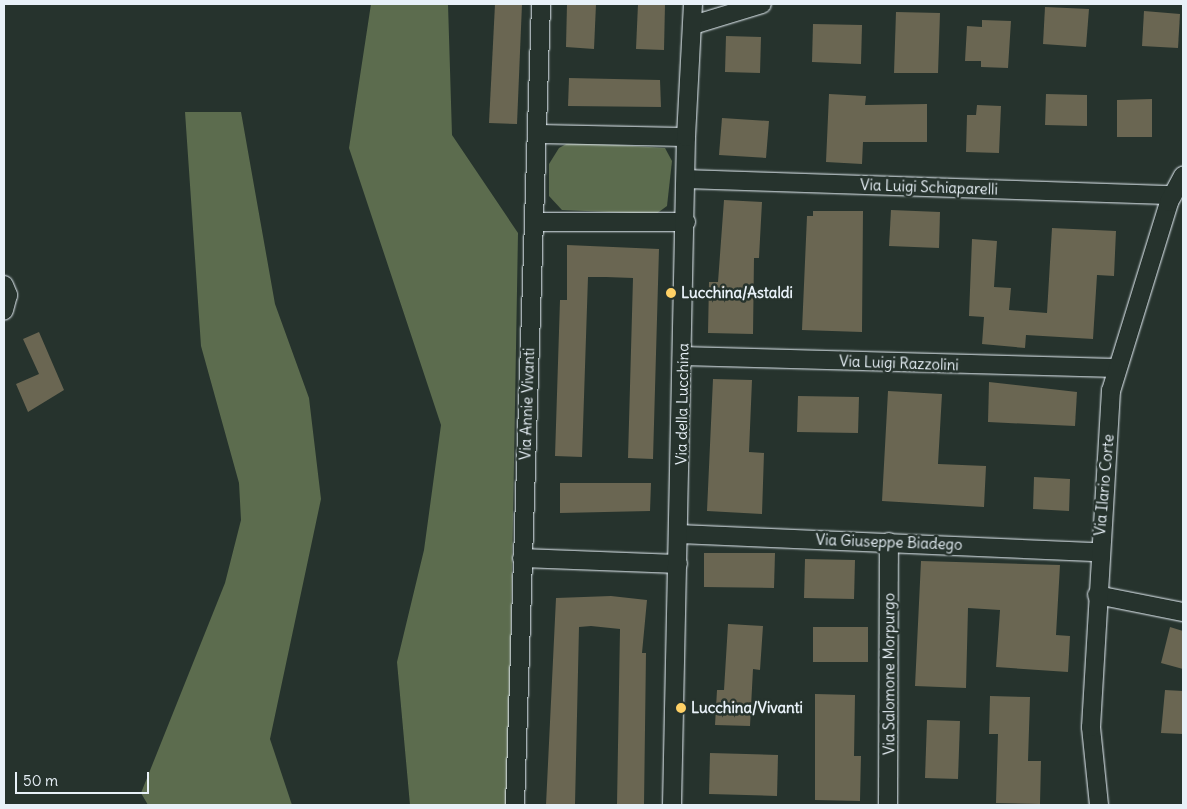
<!DOCTYPE html>
<style>
body{margin:0}
#map{position:relative;width:1187px;height:809px;overflow:hidden;background:#26332d;font-family:Delius,sans-serif}
div>[style]{position:absolute}
.green>*{inset:0;background:#5c6c4e}
.building>*{inset:0;background:#6a6652}
.roads{filter:drop-shadow(0 0 1px #e8f1f8) drop-shadow(0 0 1px #e8f1f8)}
.minor>*{height:18px;margin:-9px;padding:0 9px;transform-origin:9px;border-radius:9px;background:#26332d}
.dots>*{width:14px;height:14px;translate:-50% -50%;box-sizing:border-box;border:2px solid #26332d;border-radius:50%}
span{translate:-50% -50%;white-space:nowrap;text-align:center;line-height:1.15;-webkit-text-stroke:5px #26332d;paint-order:stroke}
.street-label{font-size:15px;color:#e8f1f8}
.poi-label{font-size:15px;color:#e8f1f8;font-weight:700}
.left{translate:0 -50%;text-align:left}
.frame{position:absolute;inset:0;border:5px solid #e8f1f8;pointer-events:none}
.scale{position:absolute;left:15px;top:772px;width:134px;height:22px;box-sizing:border-box;border:2px solid #e8f1f8;border-top:0;padding-left:6px;font-size:15px;line-height:18px;white-space:nowrap;color:#e8f1f8;-webkit-text-stroke:4px #26332d;paint-order:stroke}
</style>
<div id="map">
<div class="green">
<i style="clip-path:polygon(371px 4px,448px 4px,452px 135px,518px 233px,508px 805px,410px 805px,397px 662px,424px 550px,441px 425px,349px 148px)"></i>
<i style="clip-path:polygon(185px 112px,241px 112px,275px 304px,309px 398px,321px 499px,270px 739px,292px 805px,148px 805px,141px 793px,225px 583px,241px 520px,239px 483px,201px 346px)"></i>
<i style="clip-path:polygon(570px 142px,665px 148px,672px 161px,667px 206px,656px 214px,562px 210px,549px 196px,549px 164px,559px 148px)"></i>
</div>
<div class="building">
<i style="clip-path:polygon(495px 4px,522px 4px,517px 124px,489px 123px)"></i>
<i style="clip-path:polygon(567px 4px,596px 4px,594px 49px,566px 47px)"></i>
<i style="clip-path:polygon(638px 4px,665px 4px,664px 50px,636px 49px)"></i>
<i style="clip-path:polygon(1045px 7px,1089px 9px,1086px 47px,1043px 44px)"></i>
<i style="clip-path:polygon(1144px 11px,1180px 14px,1178px 48px,1142px 46px)"></i>
<i style="clip-path:polygon(896px 12px,940px 13px,938px 73px,894px 73px)"></i>
<i style="clip-path:polygon(982px 20px,1011px 21px,1008px 68px,981px 67px,981px 61px,965px 61px,967px 26px,982px 27px)"></i>
<i style="clip-path:polygon(813px 24px,862px 25px,861px 64px,812px 62px)"></i>
<i style="clip-path:polygon(726px 36px,761px 37px,760px 73px,725px 72px)"></i>
<i style="clip-path:polygon(569px 78px,660px 80px,661px 107px,568px 106px)"></i>
<i style="clip-path:polygon(829px 94px,866px 96px,865px 105px,927px 104px,927px 142px,863px 142px,862px 164px,826px 162px)"></i>
<i style="clip-path:polygon(1046px 94px,1087px 95px,1087px 126px,1045px 125px)"></i>
<i style="clip-path:polygon(1152px 99px,1152px 137px,1117px 137px,1117px 100px)"></i>
<i style="clip-path:polygon(977px 105px,1001px 106px,999px 153px,966px 152px,967px 115px,976px 115px)"></i>
<i style="clip-path:polygon(722px 118px,769px 121px,766px 158px,719px 155px)"></i>
<i style="clip-path:polygon(724px 200px,762px 202px,759px 258px,754px 258px,753px 334px,708px 333px,709px 282px,718px 282px)"></i>
<i style="clip-path:polygon(891px 210px,940px 212px,939px 248px,889px 246px)"></i>
<i style="clip-path:polygon(813px 211px,863px 211px,862px 332px,802px 330px,807px 216px,813px 216px)"></i>
<i style="clip-path:polygon(1052px 228px,1116px 231px,1114px 276px,1097px 275px,1093px 339px,1026px 335px,1025px 348px,982px 344px,984px 317px,969px 316px,972px 239px,997px 241px,994px 287px,1011px 288px,1009px 310px,1047px 313px)"></i>
<i style="clip-path:polygon(567px 245px,659px 249px,653px 459px,628px 458px,633px 278px,606px 277px,588px 277px,582px 457px,555px 456px,560px 300px,567px 300px)"></i>
<i style="clip-path:polygon(39px 332px,64px 390px,28px 412px,16px 384px,39px 374px,23px 339px)"></i>
<i style="clip-path:polygon(713px 379px,752px 380px,749px 452px,764px 453px,762px 514px,707px 511px)"></i>
<i style="clip-path:polygon(989px 382px,1077px 392px,1075px 426px,988px 422px)"></i>
<i style="clip-path:polygon(888px 391px,942px 394px,938px 464px,986px 466px,984px 507px,882px 501px)"></i>
<i style="clip-path:polygon(798px 396px,859px 397px,858px 433px,797px 432px)"></i>
<i style="clip-path:polygon(1034px 477px,1070px 479px,1069px 511px,1033px 509px)"></i>
<i style="clip-path:polygon(560px 483px,651px 483px,650px 511px,560px 513px)"></i>
<i style="clip-path:polygon(704px 553px,775px 553px,774px 588px,704px 587px)"></i>
<i style="clip-path:polygon(805px 559px,855px 560px,854px 599px,804px 598px)"></i>
<i style="clip-path:polygon(921px 561px,1060px 565px,1056px 635px,1070px 636px,1068px 672px,996px 667px,1000px 610px,968px 608px,966px 688px,915px 686px)"></i>
<i style="clip-path:polygon(611px 596px,647px 600px,642px 653px,646px 653px,644px 805px,617px 805px,620px 629px,591px 626px,579px 627px,575px 805px,546px 805px,556px 598px)"></i>
<i style="clip-path:polygon(728px 624px,763px 626px,760px 670px,753px 669px,750px 726px,715px 725px,717px 690px,724px 690px)"></i>
<i style="clip-path:polygon(813px 627px,868px 627px,868px 662px,813px 662px)"></i>
<i style="clip-path:polygon(1170px 627px,1183px 631px,1183px 669px,1161px 663px)"></i>
<i style="clip-path:polygon(1165px 690px,1183px 691px,1183px 734px,1161px 733px)"></i>
<i style="clip-path:polygon(815px 694px,855px 695px,854px 756px,861px 756px,860px 801px,815px 800px)"></i>
<i style="clip-path:polygon(990px 696px,1030px 697px,1028px 761px,1041px 761px,1040px 804px,996px 803px,998px 734px,989px 734px)"></i>
<i style="clip-path:polygon(927px 720px,960px 721px,958px 779px,925px 778px)"></i>
<i style="clip-path:polygon(710px 753px,778px 755px,777px 796px,709px 794px)"></i>
</div>
<div class="roads">
<div class="minor">
<i style="left:693px;top:25px;width:72px;rotate:-16.9deg"></i>
<i style="left:537px;top:134px;width:149px;rotate:1.2deg"></i>
<i style="left:686px;top:179px;width:487px;rotate:1.9deg"></i>
<i style="left:535px;top:222px;width:151px"></i>
<i style="left:4px;top:285px;width:11px;rotate:68deg"></i>
<i style="left:8px;top:295px;width:16px;rotate:105deg"></i>
<i style="left:682px;top:356px;width:434px;rotate:1.6deg"></i>
<i style="left:679px;top:534px;width:420px;rotate:2.5deg"></i>
<i style="left:522px;top:558px;width:156px;rotate:2.2deg"></i>
<i style="left:1097px;top:595px;width:88px;rotate:11.2deg"></i>
<i style="left:515px;top:805px;width:801px;rotate:-88.14deg"></i>
<i style="left:672px;top:805px;width:668px;rotate:-88.8deg"></i>
<i style="left:686px;top:137px;width:133px;rotate:-87deg"></i>
<i style="left:888px;top:805px;width:263px;rotate:-89.8deg"></i>
<i style="left:1099px;top:805px;width:78px;rotate:-95.9deg"></i>
<i style="left:1091px;top:727px;width:337px;rotate:-86.6deg"></i>
<i style="left:1111px;top:391px;width:198px;rotate:-72.9deg"></i>
<i style="left:1169px;top:202px;width:30px;rotate:-62deg"></i>
</div>
</div>
<div class="dots">
<i style="left:671px;top:293px;background:#ffd166"></i>
<i style="left:681px;top:708px;background:#ffd166"></i>
</div>
<div class="street-label">
<span style="left:929px;top:187px;rotate:2deg">Via Luigi Schiaparelli</span>
<span style="left:899px;top:363px;rotate:2deg">Via Luigi Razzolini</span>
<span style="left:527px;top:404px;rotate:-88deg">Via Annie Vivanti</span>
<span style="left:682px;top:404px;rotate:-89deg">Via della Lucchina</span>
<span style="left:1104px;top:485px;rotate:-85deg">Via Ilario Corte</span>
<span style="left:889px;top:542px;rotate:2deg">Via Giuseppe Biadego</span>
<span style="left:889px;top:674px;rotate:-90deg">Via Salomone Morpurgo</span>
</div>
<div class="poi-label">
<span class="left" style="left:681px;top:293px">Lucchina/Astaldi</span>
<span class="left" style="left:691px;top:708px">Lucchina/Vivanti</span>
</div>
<div class="frame"></div>
<div class="scale">50 m</div>
</div>
